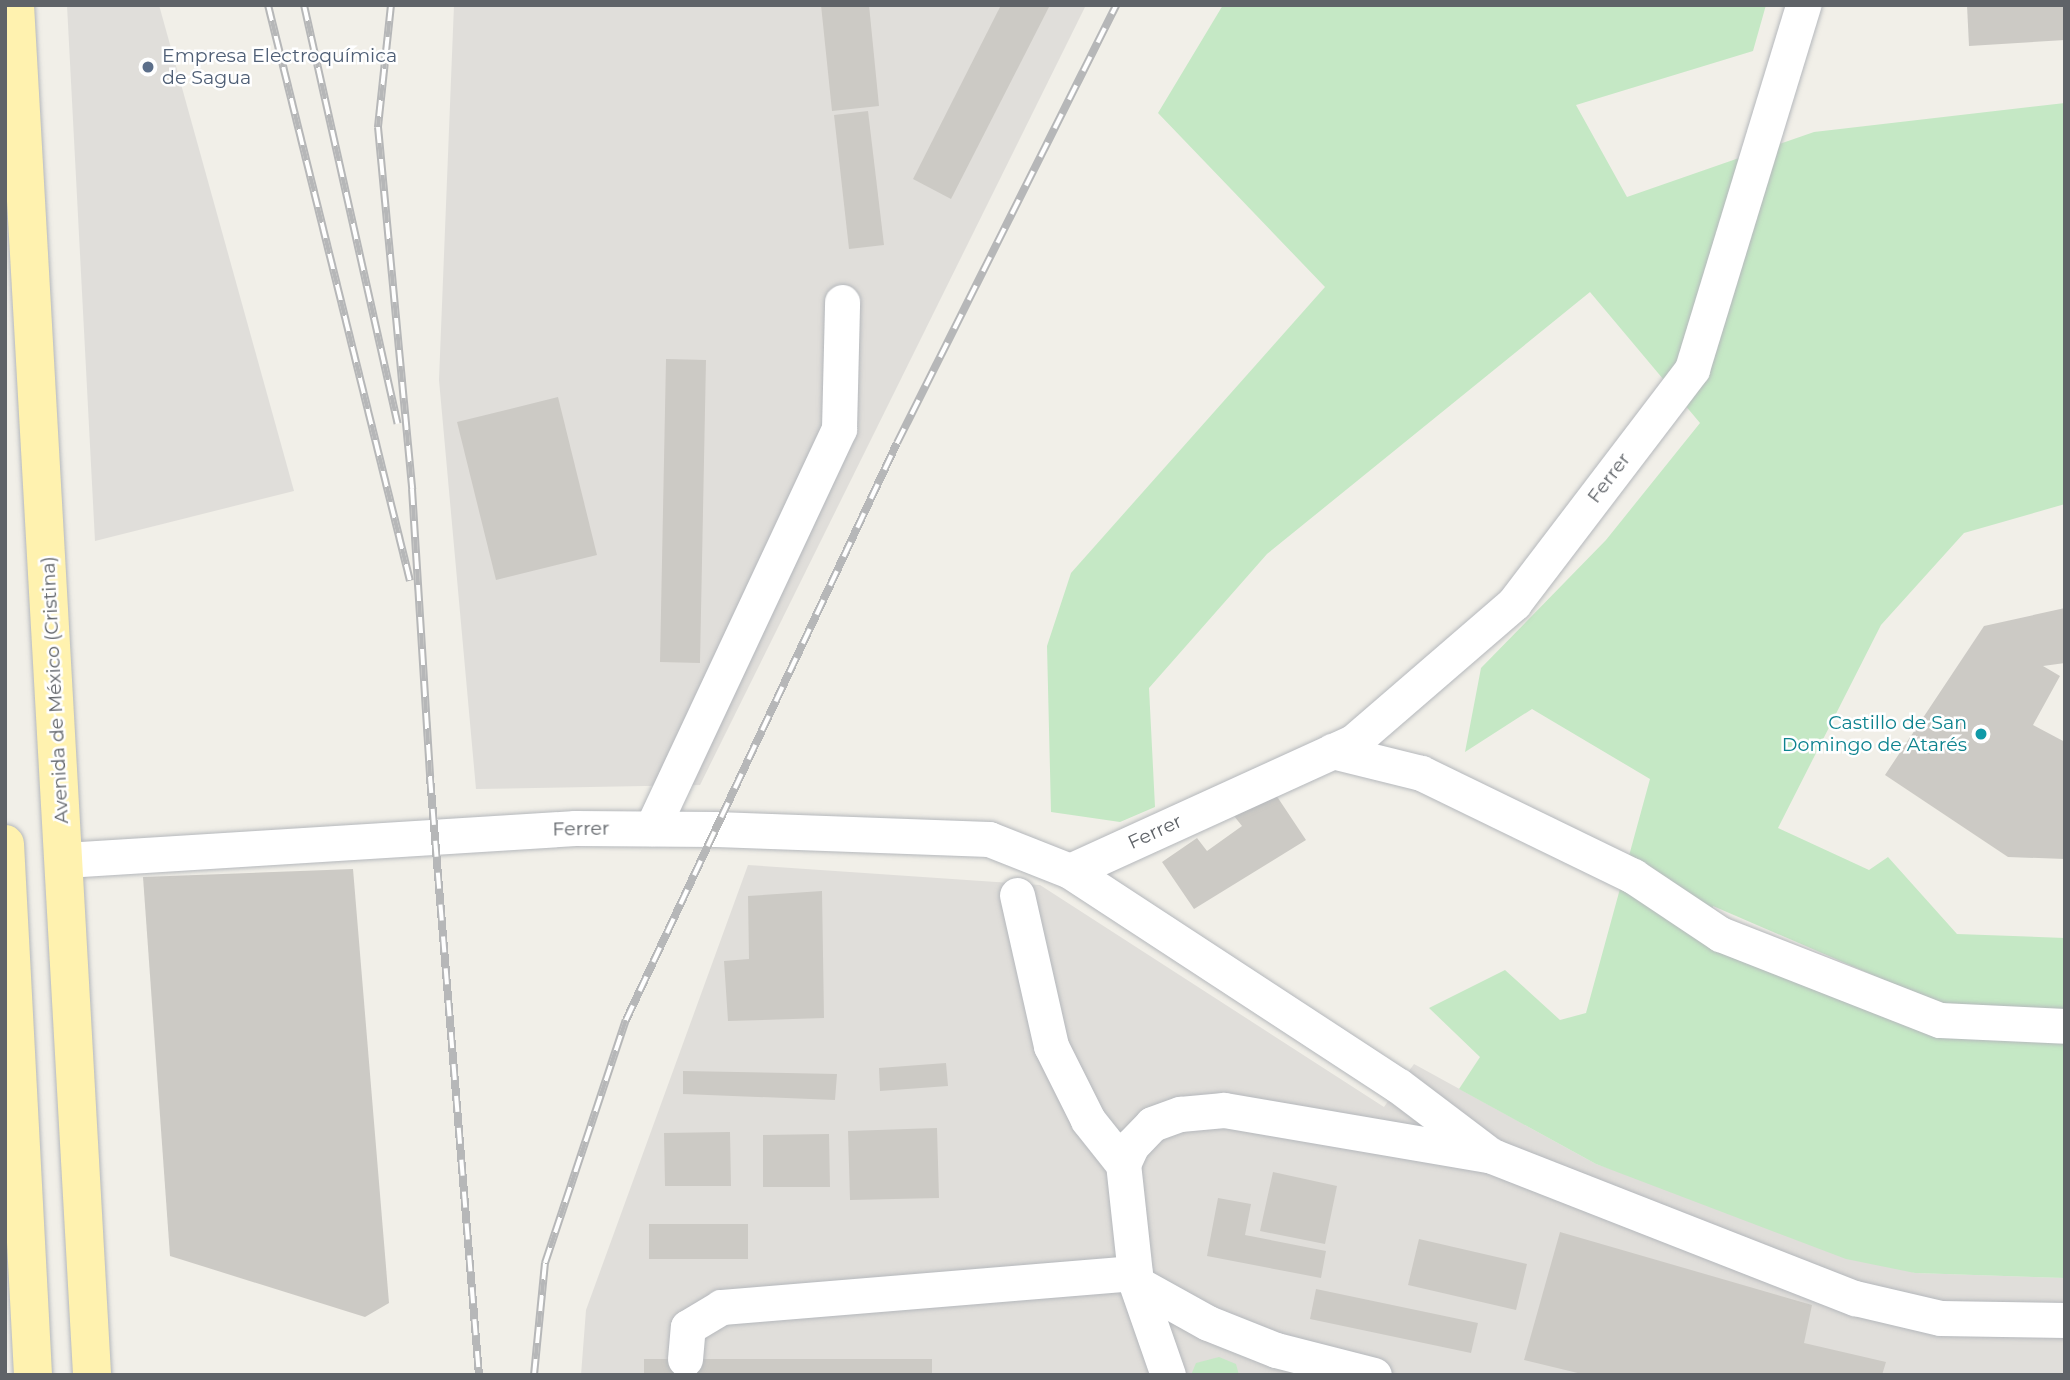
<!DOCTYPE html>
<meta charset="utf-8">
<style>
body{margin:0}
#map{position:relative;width:2070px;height:1380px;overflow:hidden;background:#f1efe8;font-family:Montserrat,sans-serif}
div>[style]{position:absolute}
.industrial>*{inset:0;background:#e0deda}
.green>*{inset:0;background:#c5e8c5}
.building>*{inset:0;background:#cccac5}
.roads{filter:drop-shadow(0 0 2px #b5b8bc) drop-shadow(0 0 2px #b5b8bc)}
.minor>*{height:35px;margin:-17.5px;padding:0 17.5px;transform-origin:17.5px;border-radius:17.5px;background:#fff}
.major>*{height:38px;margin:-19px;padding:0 19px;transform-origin:19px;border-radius:19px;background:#fff2af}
.rail>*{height:8px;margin-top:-4px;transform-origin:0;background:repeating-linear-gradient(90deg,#fff 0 16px,#b6b7b8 0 32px);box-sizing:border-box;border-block:2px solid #b6b7b8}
.dots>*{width:19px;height:19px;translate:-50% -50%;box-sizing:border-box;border:4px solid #fff;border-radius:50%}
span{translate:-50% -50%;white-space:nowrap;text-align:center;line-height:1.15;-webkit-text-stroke:5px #fff;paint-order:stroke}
.service-label{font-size:19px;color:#4e5e75}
.left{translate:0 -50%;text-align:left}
.street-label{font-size:19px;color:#5f6368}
.culture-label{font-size:19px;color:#0d838f}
.right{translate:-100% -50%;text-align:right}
.frame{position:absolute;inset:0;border:7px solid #5f6368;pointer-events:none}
</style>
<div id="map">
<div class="industrial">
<i style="clip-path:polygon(67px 5px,159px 5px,294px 491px,95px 541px)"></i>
<i style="clip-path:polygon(454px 5px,1086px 5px,700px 785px,476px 789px,439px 380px)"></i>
<i style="clip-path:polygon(748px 865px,1040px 885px,1384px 1107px,1414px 1064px,1596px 1164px,1915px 1273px,2065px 1278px,2065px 1375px,581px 1375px,586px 1310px)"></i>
</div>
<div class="green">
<i style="clip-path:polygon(1223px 5px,1766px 5px,1753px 51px,1576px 105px,1627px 197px,1814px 132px,2065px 103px,2065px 504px,1964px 533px,1881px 625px,1778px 828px,1869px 870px,1888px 857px,1957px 934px,2065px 938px,2065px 1013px,1942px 1005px,1713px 906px,1707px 939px,1948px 1033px,2065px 1036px,2065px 1278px,1915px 1273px,1846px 1259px,1596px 1164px,1459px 1089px,1480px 1057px,1429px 1008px,1505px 970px,1560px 1020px,1586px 1013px,1650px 779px,1532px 709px,1465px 752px,1481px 668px,1606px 540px,1700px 423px,1590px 292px,1267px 554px,1149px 688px,1155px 807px,1120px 822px,1051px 812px,1047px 646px,1071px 573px,1325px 287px,1158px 113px)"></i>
<i style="clip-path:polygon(1219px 1357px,1236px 1364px,1239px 1375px,1191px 1375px,1196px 1363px)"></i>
</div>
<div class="building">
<i style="clip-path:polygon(821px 5px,869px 5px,879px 106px,832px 111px)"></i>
<i style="clip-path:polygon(1001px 5px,1050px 5px,951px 199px,913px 179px)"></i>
<i style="clip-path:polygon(1967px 5px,2065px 5px,2065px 40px,1969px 46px)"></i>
<i style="clip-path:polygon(868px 111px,884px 245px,849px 249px,834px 115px)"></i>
<i style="clip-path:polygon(666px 359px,706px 360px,700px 663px,660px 662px)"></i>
<i style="clip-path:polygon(558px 397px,597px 555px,496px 580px,457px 422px)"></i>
<i style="clip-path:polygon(2065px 608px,2065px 663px,2043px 666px,2060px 676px,2033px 725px,2065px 742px,2065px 859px,2008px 857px,1885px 775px,1984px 626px)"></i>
<i style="clip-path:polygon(1274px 792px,1306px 840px,1194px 909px,1162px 862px,1197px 838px,1207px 851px,1242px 826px,1234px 816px)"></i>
<i style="clip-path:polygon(353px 869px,389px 1303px,365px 1317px,170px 1256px,143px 877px)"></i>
<i style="clip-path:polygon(822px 891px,824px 1018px,728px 1021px,724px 961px,749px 959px,748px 896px)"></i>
<i style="clip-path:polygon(946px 1063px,948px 1086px,880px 1091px,879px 1068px)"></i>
<i style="clip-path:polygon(683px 1071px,837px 1074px,835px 1100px,683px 1094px)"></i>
<i style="clip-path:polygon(937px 1128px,939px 1198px,850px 1200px,848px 1131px)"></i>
<i style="clip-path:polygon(730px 1132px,731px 1186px,665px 1186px,664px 1133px)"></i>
<i style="clip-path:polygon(829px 1134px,830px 1187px,763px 1187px,763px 1135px)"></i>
<i style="clip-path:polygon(1273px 1172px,1337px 1186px,1325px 1244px,1260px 1231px)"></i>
<i style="clip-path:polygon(1218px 1198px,1251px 1204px,1245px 1235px,1326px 1251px,1321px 1278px,1207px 1256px)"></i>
<i style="clip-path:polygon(649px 1224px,748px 1224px,748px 1259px,649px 1259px)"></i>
<i style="clip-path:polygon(1560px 1232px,1812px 1305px,1804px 1343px,1886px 1362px,1882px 1375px,1586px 1375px,1524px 1360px)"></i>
<i style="clip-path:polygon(1419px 1239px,1527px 1264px,1516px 1310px,1408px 1285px)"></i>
<i style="clip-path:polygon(1316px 1289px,1478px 1323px,1471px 1353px,1310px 1319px)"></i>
<i style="clip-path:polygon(644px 1359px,932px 1359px,932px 1375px,644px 1375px)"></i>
</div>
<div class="roads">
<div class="minor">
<i style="left:1332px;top:751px;width:92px;rotate:13.9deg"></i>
<i style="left:1421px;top:773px;width:236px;rotate:25.9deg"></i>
<i style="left:1633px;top:876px;width:105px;rotate:33.7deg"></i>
<i style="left:1720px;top:934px;width:236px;rotate:21.4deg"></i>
<i style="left:1940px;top:1020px;width:125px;rotate:2.7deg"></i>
<i style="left:652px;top:828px;width:441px;rotate:-64.9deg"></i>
<i style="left:839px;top:429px;width:127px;rotate:-88.6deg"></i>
<i style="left:65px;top:860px;width:511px;rotate:-3.59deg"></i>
<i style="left:575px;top:828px;width:141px;rotate:0.4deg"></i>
<i style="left:716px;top:829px;width:273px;rotate:2.1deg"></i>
<i style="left:989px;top:839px;width:87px;rotate:21.6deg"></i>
<i style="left:1070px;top:871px;width:311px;rotate:-24.5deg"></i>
<i style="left:1353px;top:742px;width:213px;rotate:-40.8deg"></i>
<i style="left:1514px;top:603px;width:294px;rotate:-52.7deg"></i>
<i style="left:1692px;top:369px;width:381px;rotate:-73deg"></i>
<i style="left:1070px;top:871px;width:393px;rotate:33.2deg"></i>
<i style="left:1399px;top:1086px;width:108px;rotate:37.1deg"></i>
<i style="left:1017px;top:895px;width:155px;rotate:77.3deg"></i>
<i style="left:1051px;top:1046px;width:83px;rotate:63.4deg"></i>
<i style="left:1088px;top:1120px;width:56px;rotate:51.5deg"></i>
<i style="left:1136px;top:1283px;width:82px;rotate:29.1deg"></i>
<i style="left:1208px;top:1323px;width:73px;rotate:21.7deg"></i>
<i style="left:1276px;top:1350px;width:101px;rotate:14.3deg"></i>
<i style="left:685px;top:1359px;width:32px;rotate:-85deg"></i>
<i style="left:688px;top:1327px;width:39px;rotate:-31deg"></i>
<i style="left:721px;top:1307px;width:415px;rotate:-4.7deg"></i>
<i style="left:1168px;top:1375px;width:97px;rotate:-109.2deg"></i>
<i style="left:1136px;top:1283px;width:120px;rotate:-96.2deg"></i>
<i style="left:1123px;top:1164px;width:21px;rotate:-65deg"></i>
<i style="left:1132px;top:1145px;width:29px;rotate:-46deg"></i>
<i style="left:1152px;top:1124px;width:30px;rotate:-20deg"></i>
<i style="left:1180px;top:1114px;width:44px;rotate:-5.2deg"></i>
<i style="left:1224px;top:1110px;width:272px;rotate:9.7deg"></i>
<i style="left:1492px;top:1156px;width:390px;rotate:21.4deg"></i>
<i style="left:1855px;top:1298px;width:87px;rotate:13.2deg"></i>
<i style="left:1940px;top:1318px;width:125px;rotate:0.9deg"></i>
</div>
<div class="major">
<i style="left:15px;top:5px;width:1372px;rotate:86.78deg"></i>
<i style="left:5px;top:844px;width:532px;rotate:86.98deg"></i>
</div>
</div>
<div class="rail">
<i style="left:268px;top:5px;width:593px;rotate:76.15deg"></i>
<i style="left:304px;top:5px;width:429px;rotate:77.4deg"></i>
<i style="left:391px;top:5px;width:123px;rotate:96.1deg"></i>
<i style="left:378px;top:127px;width:364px;rotate:84.6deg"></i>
<i style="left:412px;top:489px;width:289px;rotate:86.4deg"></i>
<i style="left:430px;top:777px;width:600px;rotate:85.32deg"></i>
<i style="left:534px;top:1375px;width:113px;rotate:-84.4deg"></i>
<i style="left:545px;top:1263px;width:256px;rotate:-71.6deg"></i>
<i style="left:626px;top:1020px;width:637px;rotate:-64.84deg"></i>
<i style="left:897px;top:443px;width:490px;rotate:-63.4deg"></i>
</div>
<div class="dots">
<i style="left:148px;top:67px;background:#5c6f8a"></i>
<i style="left:1981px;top:734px;background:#0f9aa8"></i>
</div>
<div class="service-label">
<span class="left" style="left:162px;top:67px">Empresa Electroquímica<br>de Sagua</span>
</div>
<div class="street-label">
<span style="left:1609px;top:478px;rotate:-53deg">Ferrer</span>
<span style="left:55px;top:690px;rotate:-93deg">Avenida de México (Cristina)</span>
<span style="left:581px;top:829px;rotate:-1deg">Ferrer</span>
<span style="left:1155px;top:832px;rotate:-25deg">Ferrer</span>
</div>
<div class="culture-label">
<span class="right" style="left:1967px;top:734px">Castillo de San<br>Domingo de Atarés</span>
</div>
<div class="frame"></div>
</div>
